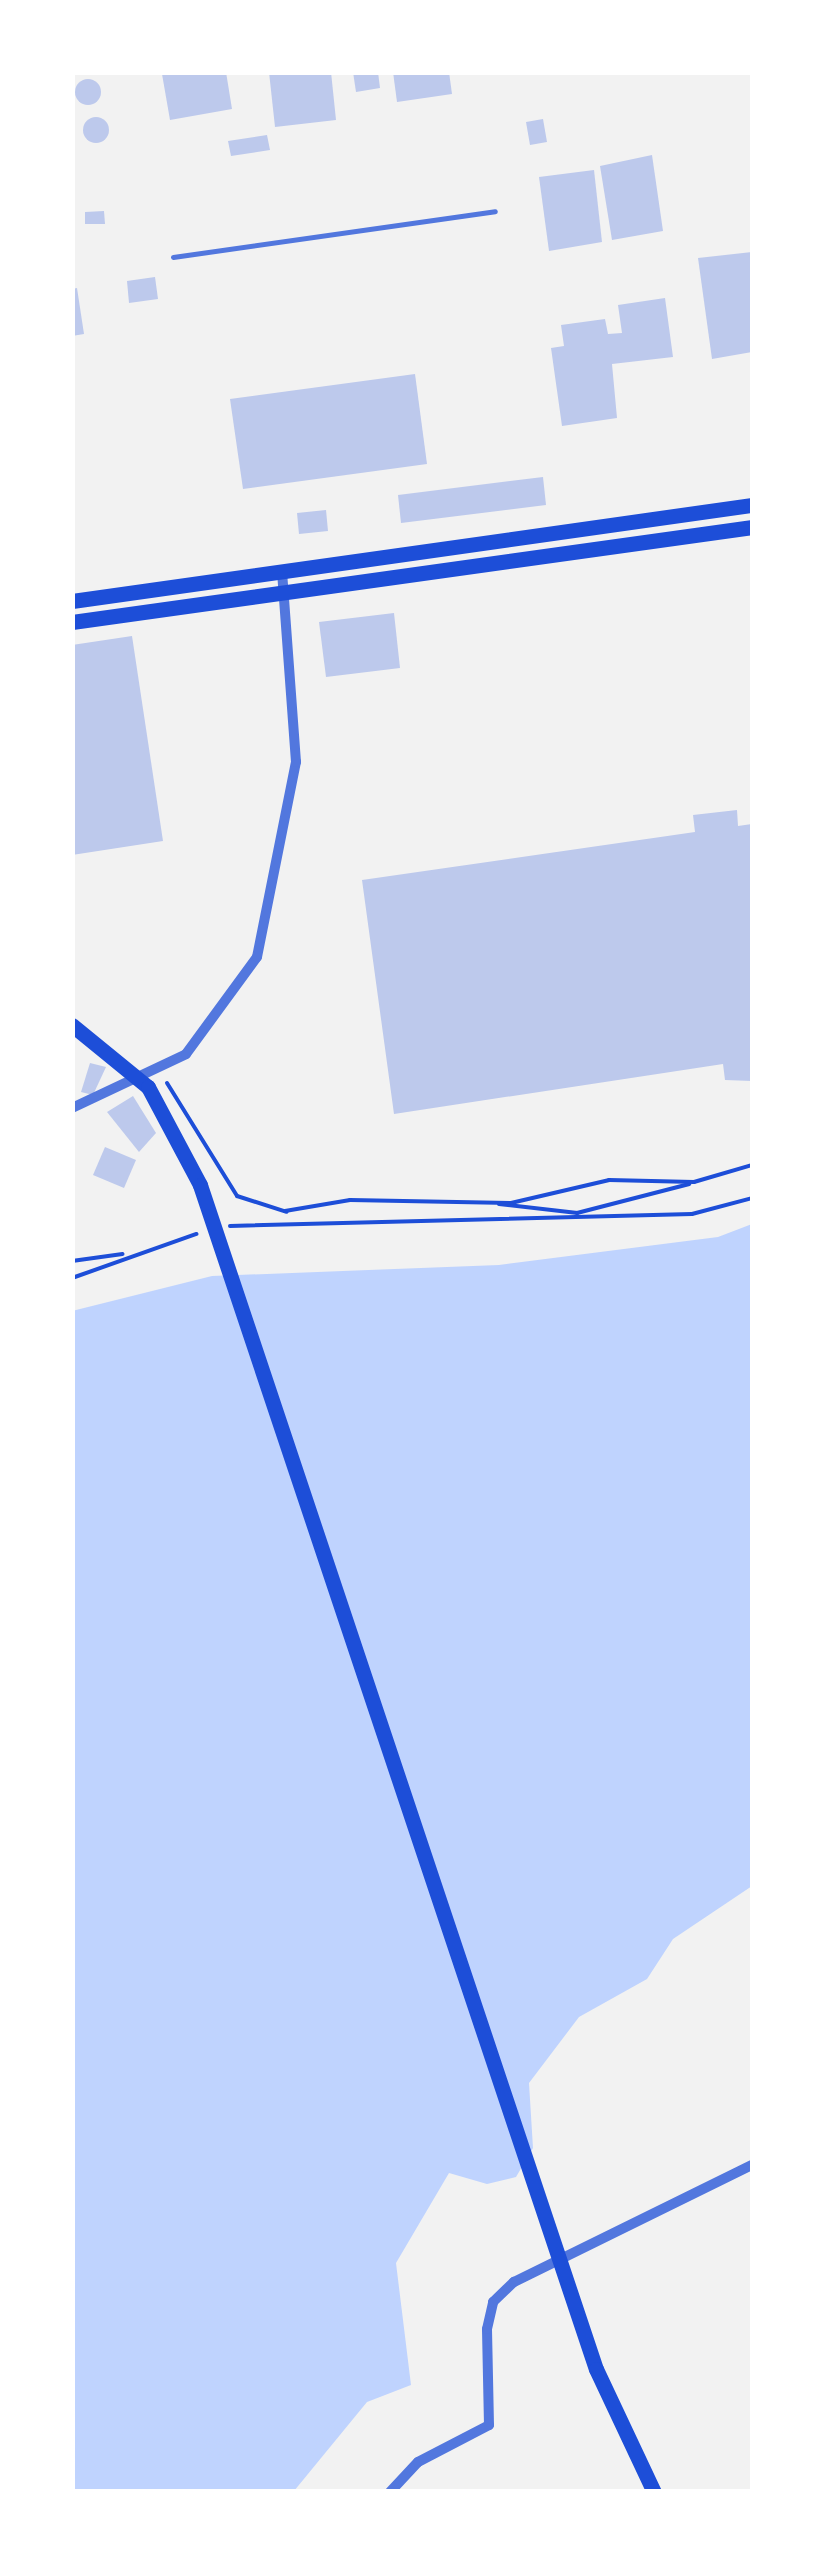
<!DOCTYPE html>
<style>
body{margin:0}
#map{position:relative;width:825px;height:2564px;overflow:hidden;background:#f2f2f2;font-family:"Exo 2",sans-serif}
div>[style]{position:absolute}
.water>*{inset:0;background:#bfd3fe}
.building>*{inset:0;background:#bdc9ec}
.round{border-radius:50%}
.path>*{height:4px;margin:-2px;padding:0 2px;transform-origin:2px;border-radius:2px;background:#1d4ed8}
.service>*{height:5px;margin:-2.5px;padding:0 2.5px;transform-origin:2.5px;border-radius:2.5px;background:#5277de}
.minor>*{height:10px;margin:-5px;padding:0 5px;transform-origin:5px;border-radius:5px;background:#5277de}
.secondary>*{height:15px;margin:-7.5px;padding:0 7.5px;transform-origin:7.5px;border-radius:7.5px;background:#1d4ed8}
span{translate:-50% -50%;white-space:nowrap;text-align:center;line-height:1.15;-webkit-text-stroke:8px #fff;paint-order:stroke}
.frame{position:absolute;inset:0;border:75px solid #fff;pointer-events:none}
</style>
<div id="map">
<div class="water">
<i style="clip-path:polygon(752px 1224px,752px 1886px,673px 1939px,647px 1979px,579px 2017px,529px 2083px,533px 2148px,516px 2177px,487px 2184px,449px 2173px,396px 2263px,411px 2385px,367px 2402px,294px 2491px,73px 2491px,72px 1311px,212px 1276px,499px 1265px,718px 1237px)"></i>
</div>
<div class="building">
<i style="clip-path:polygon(226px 72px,232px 109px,170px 120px,162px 74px)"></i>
<i style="clip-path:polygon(269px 72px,331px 72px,336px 120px,275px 127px)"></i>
<i style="clip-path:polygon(353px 72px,378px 72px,380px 88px,356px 92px)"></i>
<i style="clip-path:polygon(393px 72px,449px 72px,452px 94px,397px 102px)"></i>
<i class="round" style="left:75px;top:79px;width:26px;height:26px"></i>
<i class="round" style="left:83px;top:117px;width:26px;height:26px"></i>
<i style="clip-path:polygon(543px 119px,547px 142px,530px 145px,526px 122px)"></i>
<i style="clip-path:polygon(267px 135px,270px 150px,231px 156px,228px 141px)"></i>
<i style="clip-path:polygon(652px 155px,663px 231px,612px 240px,600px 166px)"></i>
<i style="clip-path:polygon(594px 170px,602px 242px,549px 251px,539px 177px)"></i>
<i style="clip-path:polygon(104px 211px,105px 224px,85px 224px,85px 212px)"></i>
<i style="clip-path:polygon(752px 252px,752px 352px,712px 359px,698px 258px)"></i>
<i style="clip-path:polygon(155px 277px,158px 299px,129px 303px,127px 281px)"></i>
<i style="clip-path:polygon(77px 288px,84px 334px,72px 336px,72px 289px)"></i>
<i style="clip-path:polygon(665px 298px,673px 357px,612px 364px,617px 418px,562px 426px,551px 348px,564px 346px,561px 325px,605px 319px,608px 334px,622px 333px,618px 305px)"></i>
<i style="clip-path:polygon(415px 374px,427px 464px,243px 489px,230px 399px)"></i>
<i style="clip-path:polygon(543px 477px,546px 505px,401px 523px,398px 495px)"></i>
<i style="clip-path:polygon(326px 510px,328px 531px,299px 534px,297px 513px)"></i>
<i style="clip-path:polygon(394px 613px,400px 668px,326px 677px,319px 622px)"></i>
<i style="clip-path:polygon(132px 636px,163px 841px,72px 855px,72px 645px)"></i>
<i style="clip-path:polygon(737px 810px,738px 826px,752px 824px,752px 1081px,725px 1080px,723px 1064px,394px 1114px,362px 880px,695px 832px,693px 815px)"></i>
<i style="clip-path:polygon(90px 1063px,106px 1067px,93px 1095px,81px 1092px)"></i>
<i style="clip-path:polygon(133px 1096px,156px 1133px,139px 1152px,107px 1112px)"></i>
<i style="clip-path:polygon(105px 1147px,136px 1160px,124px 1188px,93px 1175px)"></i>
</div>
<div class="path">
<i style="left:167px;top:1083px;width:133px;rotate:58.2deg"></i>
<i style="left:237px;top:1196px;width:52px;rotate:17.7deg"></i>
<i style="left:499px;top:1204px;width:79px;rotate:6.6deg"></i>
<i style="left:577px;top:1213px;width:116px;rotate:-14.5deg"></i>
<i style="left:285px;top:1211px;width:66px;rotate:-9.6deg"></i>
<i style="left:350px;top:1200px;width:161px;rotate:1.1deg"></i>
<i style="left:511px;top:1203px;width:101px;rotate:-13.2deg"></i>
<i style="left:609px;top:1180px;width:85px;rotate:1.3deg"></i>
<i style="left:694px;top:1182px;width:60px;rotate:-16.3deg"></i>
<i style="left:230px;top:1226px;width:462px;rotate:-1.5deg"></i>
<i style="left:692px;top:1214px;width:62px;rotate:-14.9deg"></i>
<i style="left:72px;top:1261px;width:51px;rotate:-7.8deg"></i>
<i style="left:72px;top:1278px;width:132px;rotate:-19.5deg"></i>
</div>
<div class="service">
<i style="left:173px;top:257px;width:325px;rotate:-8.1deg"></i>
</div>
<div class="minor">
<i style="left:72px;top:1108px;width:126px;rotate:-25.3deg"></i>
<i style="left:186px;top:1054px;width:120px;rotate:-53.8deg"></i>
<i style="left:257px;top:957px;width:199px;rotate:-78.7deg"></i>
<i style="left:296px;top:762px;width:190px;rotate:-94.2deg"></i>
<i style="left:390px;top:2492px;width:41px;rotate:-47deg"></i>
<i style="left:418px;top:2462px;width:80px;rotate:-27.5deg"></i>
<i style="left:489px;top:2425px;width:96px;rotate:-91.2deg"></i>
<i style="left:487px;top:2329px;width:28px;rotate:-77deg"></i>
<i style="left:493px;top:2302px;width:29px;rotate:-44deg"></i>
<i style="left:514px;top:2282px;width:265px;rotate:-26.2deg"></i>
</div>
<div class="secondary">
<i style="left:72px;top:601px;width:687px;rotate:-8.04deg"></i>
<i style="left:72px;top:622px;width:687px;rotate:-7.95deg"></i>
<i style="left:72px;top:1025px;width:98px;rotate:39.2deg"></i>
<i style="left:148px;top:1087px;width:111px;rotate:62deg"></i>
<i style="left:200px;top:1185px;width:1248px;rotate:71.51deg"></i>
<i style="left:596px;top:2369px;width:136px;rotate:64.8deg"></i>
</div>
<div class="frame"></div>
</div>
